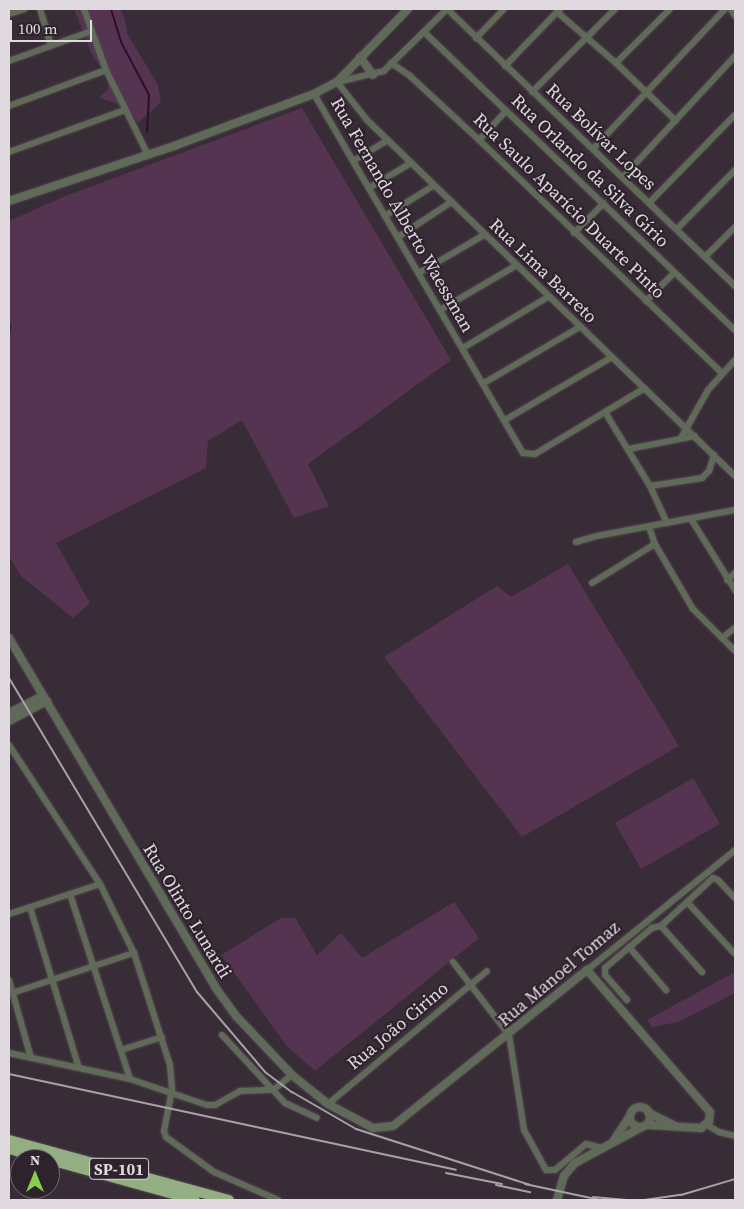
<!DOCTYPE html>
<meta charset="utf-8">
<style>
body{margin:0}
#map{position:relative;width:744px;height:1209px;overflow:hidden;background:#382c36;font-family:"Source Serif 4",serif}
div>[style]{position:absolute}
.green>*{inset:0;background:#553451}
.stream>*{height:2px;margin:-1px;padding:0 1px;transform-origin:1px;border-radius:1px;background:#2f0e2c}
.roads{filter:drop-shadow(0 0 1px #534851) drop-shadow(0 0 1px #534851)}
.minor>*{height:6px;margin:-3px;padding:0 3px;transform-origin:3px;border-radius:3px;background:#5f6a58}
.tertiary>*{height:8px;margin:-4px;padding:0 4px;transform-origin:4px;border-radius:4px;background:#5f6a58}
.tertiary>.ring{margin:-4px;padding:0;box-sizing:content-box;background:none;border:8px solid #5f6a58;border-radius:50%}
.trunk>*{height:10px;margin:-5px;padding:0 5px;transform-origin:5px;border-radius:5px;background:#94ae84}
.rail>*{height:2px;margin:-1px;padding:0 1px;transform-origin:1px;border-radius:1px;background:#a9a1a8}
span{translate:-50% -50%;white-space:nowrap;text-align:center;line-height:1.15;-webkit-text-stroke:4px #2e222c;paint-order:stroke}
.shield-label span{padding:1px 4px;background:#2e222c;border:1px solid;border-radius:4px;-webkit-text-stroke-width:0}
.shield-label{font-size:16px;color:#e0d9df;font-weight:700}
.street-label{font-size:18px;color:#e0d9df}
.frame{position:absolute;inset:0;border:10px solid #e0d9df;pointer-events:none}
.north{position:absolute;left:10px;top:1149px;width:50px;height:50px;box-sizing:border-box;background:#2e222c;border:1px solid #756b74;border-radius:50%;rotate:0deg;font-size:14px;font-weight:700;line-height:20px;text-align:center;color:#e0d9df}
.north::after{content:'';display:block;margin:auto;width:18px;height:22px;background:#86cf4b;clip-path:polygon(50% 0,100% 100%,50% 72%,0 100%)}
.scale{position:absolute;left:10px;top:20px;width:82px;height:22px;box-sizing:border-box;border:2px solid #e0d9df;border-top:0;padding-left:6px;font-size:15px;line-height:18px;white-space:nowrap;color:#e0d9df;-webkit-text-stroke:4px #2e222c;paint-order:stroke}
</style>
<div id="map">
<div class="green">
<i style="clip-path:polygon(74px 9px,120px 9px,124px 16px,128px 35px,158px 85px,161px 102px,138px 123px,129px 109px,99px 97px,108px 90px,108px 76px,93px 57px)"></i>
<i style="clip-path:polygon(302px 108px,451px 360px,308px 464px,329px 506px,294px 518px,242px 420px,208px 441px,206px 468px,56px 543px,90px 603px,73px 618px,21px 576px,9px 556px,9px 340px,12px 325px,9px 320px,9px 221px,63px 197px)"></i>
<i style="clip-path:polygon(568px 564px,679px 746px,522px 837px,384px 657px,497px 586px,511px 597px)"></i>
<i style="clip-path:polygon(693px 778px,720px 824px,641px 869px,615px 823px)"></i>
<i style="clip-path:polygon(454px 902px,479px 938px,315px 1071px,287px 1046px,221px 955px,281px 918px,295px 918px,317px 955px,341px 933px,362px 958px)"></i>
<i style="clip-path:polygon(735px 972px,735px 993px,678px 1022px,652px 1027px,647px 1020px)"></i>
</div>
<div class="stream">
<i style="left:111px;top:9px;width:34px;rotate:73deg"></i>
<i style="left:121px;top:42px;width:60px;rotate:62.2deg"></i>
<i style="left:149px;top:95px;width:37px;rotate:93deg"></i>
</div>
<div class="roads">
<div class="minor">
<i style="left:40px;top:9px;width:38px;rotate:73deg"></i>
<i style="left:84px;top:9px;width:65px;rotate:70.2deg"></i>
<i style="left:106px;top:70px;width:93px;rotate:63.7deg"></i>
<i style="left:731px;top:9px;width:8px;rotate:60deg"></i>
<i style="left:557px;top:12px;width:78px;rotate:40.8deg"></i>
<i style="left:616px;top:63px;width:83px;rotate:44deg"></i>
<i style="left:9px;top:14px;width:16px;rotate:-18deg"></i>
<i style="left:424px;top:32px;width:431px;rotate:43.8deg"></i>
<i style="left:476px;top:38px;width:40px;rotate:-46deg"></i>
<i style="left:9px;top:61px;width:88px;rotate:-19.9deg"></i>
<i style="left:391px;top:63px;width:23px;rotate:34deg"></i>
<i style="left:410px;top:76px;width:94px;rotate:42.8deg"></i>
<i style="left:479px;top:140px;width:337px;rotate:43.8deg"></i>
<i style="left:616px;top:63px;width:76px;rotate:-45deg"></i>
<i style="left:505px;top:66px;width:79px;rotate:-46deg"></i>
<i style="left:532px;top:92px;width:117px;rotate:-45deg"></i>
<i style="left:314px;top:94px;width:415px;rotate:59.8deg"></i>
<i style="left:523px;top:453px;width:12px;rotate:5deg"></i>
<i style="left:535px;top:454px;width:128px;rotate:-31deg"></i>
<i style="left:9px;top:106px;width:103px;rotate:-20.4deg"></i>
<i style="left:479px;top:140px;width:40px;rotate:-47deg"></i>
<i style="left:593px;top:149px;width:192px;rotate:-46.7deg"></i>
<i style="left:9px;top:152px;width:123px;rotate:-19.9deg"></i>
<i style="left:353px;top:161px;width:41px;rotate:-31deg"></i>
<i style="left:623px;top:177px;width:165px;rotate:-47.2deg"></i>
<i style="left:369px;top:188px;width:49px;rotate:-30.8deg"></i>
<i style="left:649px;top:203px;width:123px;rotate:-45.7deg"></i>
<i style="left:385px;top:216px;width:57px;rotate:-32deg"></i>
<i style="left:677px;top:229px;width:83px;rotate:-45.5deg"></i>
<i style="left:574px;top:233px;width:42px;rotate:-45deg"></i>
<i style="left:398px;top:237px;width:62px;rotate:-33.2deg"></i>
<i style="left:705px;top:257px;width:42px;rotate:-45deg"></i>
<i style="left:419px;top:273px;width:75px;rotate:-30.3deg"></i>
<i style="left:735px;top:286px;width:400px;rotate:-136.1deg"></i>
<i style="left:447px;top:9px;width:88px;rotate:135.5deg"></i>
<i style="left:384px;top:71px;width:48px;rotate:166.8deg"></i>
<i style="left:337px;top:82px;width:48px;rotate:51.7deg"></i>
<i style="left:367px;top:120px;width:512px;rotate:44.05deg"></i>
<i style="left:646px;top:301px;width:40px;rotate:-45deg"></i>
<i style="left:440px;top:310px;width:89px;rotate:-30.3deg"></i>
<i style="left:463px;top:348px;width:99px;rotate:-31deg"></i>
<i style="left:484px;top:383px;width:111px;rotate:-30.3deg"></i>
<i style="left:605px;top:412px;width:87px;rotate:58.7deg"></i>
<i style="left:650px;top:486px;width:41px;rotate:65.3deg"></i>
<i style="left:505px;top:420px;width:124px;rotate:-30.5deg"></i>
<i style="left:681px;top:438px;width:55px;rotate:-60.6deg"></i>
<i style="left:708px;top:390px;width:40px;rotate:-48deg"></i>
<i style="left:629px;top:449px;width:67px;rotate:-11.1deg"></i>
<i style="left:650px;top:486px;width:53px;rotate:-8.7deg"></i>
<i style="left:702px;top:478px;width:10px;rotate:-45deg"></i>
<i style="left:709px;top:471px;width:17px;rotate:-73deg"></i>
<i style="left:691px;top:519px;width:84px;rotate:58.2deg"></i>
<i style="left:649px;top:527px;width:18px;rotate:71deg"></i>
<i style="left:655px;top:544px;width:75px;rotate:59.7deg"></i>
<i style="left:693px;top:609px;width:59px;rotate:45deg"></i>
<i style="left:576px;top:542px;width:22px;rotate:-16deg"></i>
<i style="left:597px;top:536px;width:140px;rotate:-10.7deg"></i>
<i style="left:727px;top:580px;width:11px;rotate:-41deg"></i>
<i style="left:592px;top:583px;width:74px;rotate:-31.8deg"></i>
<i style="left:722px;top:638px;width:16px;rotate:-38deg"></i>
<i style="left:9px;top:745px;width:166px;rotate:56.8deg"></i>
<i style="left:100px;top:884px;width:77px;rotate:63.8deg"></i>
<i style="left:134px;top:953px;width:118px;rotate:72.2deg"></i>
<i style="left:170px;top:1065px;width:25px;rotate:85deg"></i>
<i style="left:172px;top:1090px;width:42px;rotate:101deg"></i>
<i style="left:164px;top:1131px;width:6px;rotate:72deg"></i>
<i style="left:166px;top:1137px;width:59px;rotate:36.1deg"></i>
<i style="left:214px;top:1172px;width:70px;rotate:23.6deg"></i>
<i style="left:70px;top:894px;width:194px;rotate:72deg"></i>
<i style="left:688px;top:903px;width:68px;rotate:47.4deg"></i>
<i style="left:30px;top:907px;width:168px;rotate:73.1deg"></i>
<i style="left:9px;top:914px;width:96px;rotate:-18.2deg"></i>
<i style="left:661px;top:926px;width:62px;rotate:48.3deg"></i>
<i style="left:629px;top:947px;width:57px;rotate:49.3deg"></i>
<i style="left:453px;top:962px;width:92px;rotate:52.5deg"></i>
<i style="left:509px;top:1035px;width:96px;rotate:81deg"></i>
<i style="left:524px;top:1130px;width:46px;rotate:61.2deg"></i>
<i style="left:546px;top:1170px;width:9px"></i>
<i style="left:555px;top:1170px;width:40px;rotate:-40deg"></i>
<i style="left:586px;top:1144px;width:16px;rotate:14deg"></i>
<i style="left:587px;top:970px;width:191px;rotate:-39deg"></i>
<i style="left:9px;top:980px;width:81px;rotate:74.2deg"></i>
<i style="left:9px;top:994px;width:132px;rotate:-18.2deg"></i>
<i style="left:627px;top:1000px;width:33px;rotate:-131deg"></i>
<i style="left:605px;top:975px;width:7px;rotate:-90deg"></i>
<i style="left:605px;top:968px;width:62px;rotate:-40.4deg"></i>
<i style="left:652px;top:928px;width:9px;rotate:-13deg"></i>
<i style="left:661px;top:926px;width:71px;rotate:-42.7deg"></i>
<i style="left:713px;top:878px;width:5px;rotate:22deg"></i>
<i style="left:718px;top:880px;width:25px;rotate:47deg"></i>
<i style="left:222px;top:1035px;width:93px;rotate:47.2deg"></i>
<i style="left:285px;top:1103px;width:35px;rotate:25deg"></i>
<i style="left:121px;top:1050px;width:43px;rotate:-17.6deg"></i>
<i style="left:9px;top:1053px;width:124px;rotate:12.1deg"></i>
<i style="left:130px;top:1079px;width:81px;rotate:18.7deg"></i>
<i style="left:207px;top:1105px;width:8px"></i>
<i style="left:215px;top:1105px;width:29px;rotate:-29deg"></i>
<i style="left:240px;top:1091px;width:33px;rotate:-2deg"></i>
<i style="left:273px;top:1090px;width:24px;rotate:-38deg"></i>
<i style="left:328px;top:1104px;width:207px;rotate:-39.9deg"></i>
<i style="left:707px;top:1125px;width:14px;rotate:30deg"></i>
<i style="left:719px;top:1132px;width:16px;rotate:14deg"></i>
</div>
<div class="tertiary">
<i style="left:360px;top:57px;width:22px;rotate:54deg"></i>
<i style="left:9px;top:201px;width:174px;rotate:-18.4deg"></i>
<i style="left:174px;top:146px;width:149px;rotate:-20.4deg"></i>
<i style="left:314px;top:94px;width:26px;rotate:-28deg"></i>
<i style="left:337px;top:82px;width:102px;rotate:-45.8deg"></i>
<i style="left:9px;top:638px;width:405px;rotate:59.4deg"></i>
<i style="left:215px;top:987px;width:37px;rotate:54deg"></i>
<i style="left:237px;top:1017px;width:80px;rotate:46.5deg"></i>
<i style="left:292px;top:1075px;width:46px;rotate:38.9deg"></i>
<i style="left:328px;top:1104px;width:51px;rotate:28.1deg"></i>
<i style="left:373px;top:1128px;width:20px;rotate:-6deg"></i>
<i style="left:393px;top:1126px;width:249px;rotate:-38.8deg"></i>
<i style="left:587px;top:970px;width:188px;rotate:49.1deg"></i>
<i style="left:710px;top:1112px;width:9px;rotate:96deg"></i>
<i style="left:709px;top:1121px;width:11px;rotate:139deg"></i>
<i style="left:701px;top:1128px;width:54px;rotate:-176.8deg"></i>
<i style="left:9px;top:713px;width:38px;rotate:-27deg"></i>
<i style="left:9px;top:721px;width:43px;rotate:-27.8deg"></i>
<i class="ring" style="left:630px;top:1107px;width:12px;height:12px"></i>
<i style="left:649px;top:1113px;width:28px;rotate:26deg"></i>
<i style="left:613px;top:1142px;width:31px;rotate:-57deg"></i>
<i style="left:557px;top:1200px;width:25px;rotate:-74deg"></i>
<i style="left:564px;top:1176px;width:17px;rotate:-50deg"></i>
<i style="left:575px;top:1163px;width:76px;rotate:-28.2deg"></i>
</div>
<div class="trunk">
<i style="left:9px;top:1140px;width:228px;rotate:15.3deg"></i>
<i style="left:9px;top:1149px;width:38px;rotate:15deg"></i>
<i style="left:50px;top:1160px;width:150px;rotate:15.4deg"></i>
</div>
</div>
<div class="rail">
<i style="left:9px;top:678px;width:366px;rotate:59.1deg"></i>
<i style="left:197px;top:992px;width:105px;rotate:49.6deg"></i>
<i style="left:265px;top:1072px;width:34px;rotate:37deg"></i>
<i style="left:292px;top:1092px;width:74px;rotate:30deg"></i>
<i style="left:356px;top:1129px;width:183px;rotate:17.8deg"></i>
<i style="left:9px;top:1074px;width:457px;rotate:12.1deg"></i>
<i style="left:446px;top:1173px;width:57px;rotate:11.1deg"></i>
<i style="left:525px;top:1184px;width:77px;rotate:12deg"></i>
<i style="left:496px;top:1185px;width:35px;rotate:12deg"></i>
<i style="left:593px;top:1197px;width:34px;rotate:5deg"></i>
<i style="left:644px;top:1200px;width:37px;rotate:-8deg"></i>
<i style="left:681px;top:1195px;width:56px;rotate:-16.5deg"></i>
</div>
<div class="shield-label">
<span style="left:119px;top:1169px">SP-101</span>
</div>
<div class="street-label">
<span style="left:601px;top:137px;rotate:44deg">Rua Bolívar Lopes</span>
<span style="left:590px;top:171px;rotate:44deg">Rua Orlando da Silva Gírio</span>
<span style="left:569px;top:206px;rotate:44deg">Rua Saulo Aparício Duarte Pinto</span>
<span style="left:402px;top:215px;rotate:60deg">Rua Fernando Alberto Waessman</span>
<span style="left:543px;top:271px;rotate:44deg">Rua Lima Barreto</span>
<span style="left:187px;top:911px;rotate:59deg">Rua Olinto Lunardi</span>
<span style="left:559px;top:974px;rotate:-40deg">Rua Manoel Tomaz</span>
<span style="left:398px;top:1026px;rotate:-40deg">Rua João Cirino</span>
</div>
<div class="frame"></div>
<div class="north">N</div>
<div class="scale">100 m</div>
</div>
